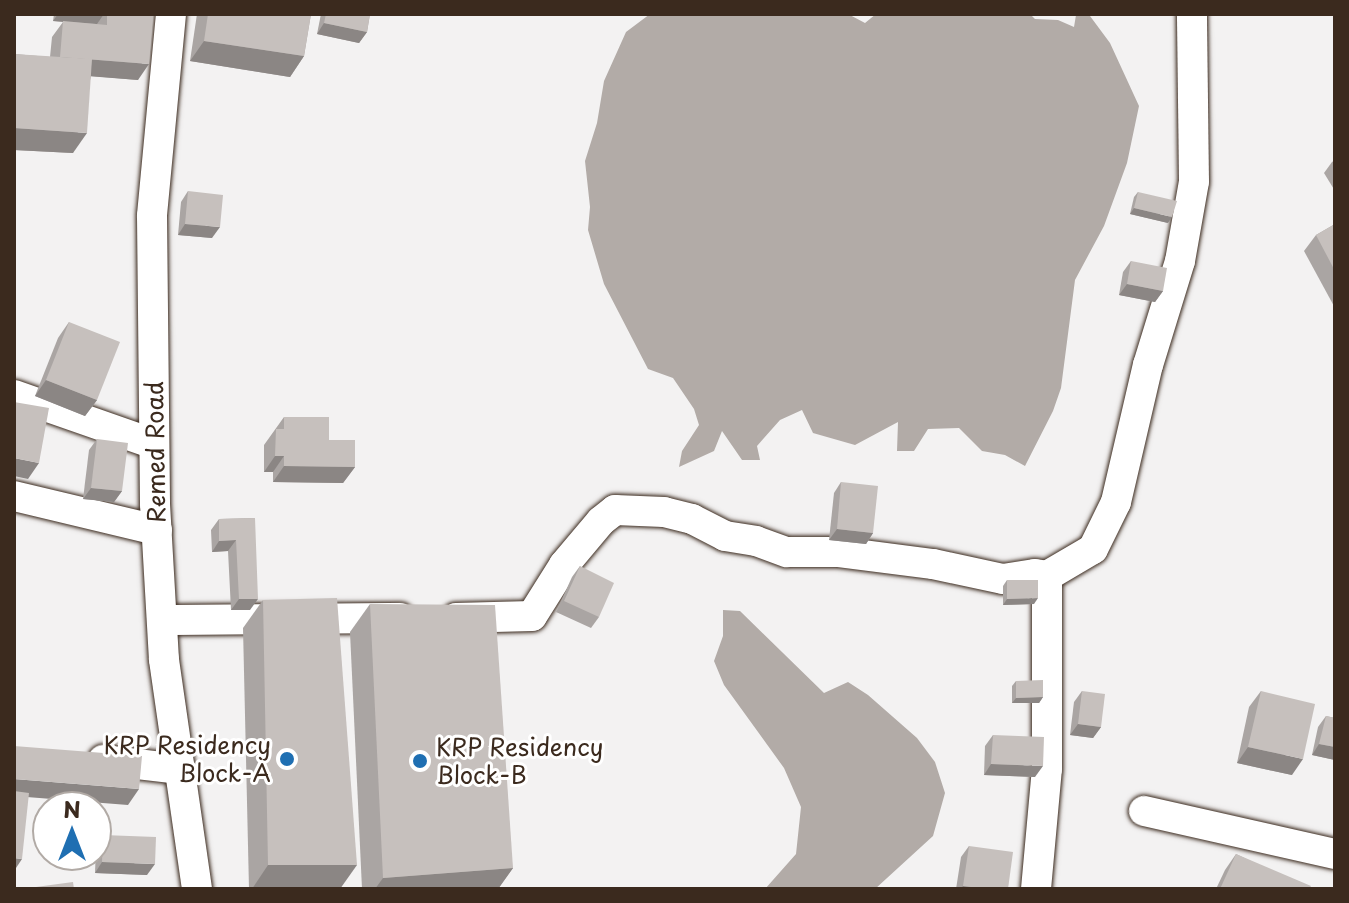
<!DOCTYPE html>
<style>
body{margin:0}
#map{position:relative;width:1349px;height:903px;overflow:hidden;background:#f3f2f2;font-family:"Playpen Sans",sans-serif}
div>[style]{position:absolute}
.water>*{inset:0;background:#b2aba7}
.roads{filter:drop-shadow(0 0 2px #3b2a1e) drop-shadow(0 0 2px #3b2a1e)}
.minor>*{height:30px;margin:-15px;padding:0 15px;transform-origin:15px;border-radius:15px;background:#fff}
.wall>*{inset:0;background:#aaa5a3}
.shaded-wall>*{inset:0;background:#8b8684}
.building>*{inset:0;background:#c6c0bd}
.dots>*{width:22px;height:22px;translate:-50% -50%;box-sizing:border-box;border:4px solid #fff;border-radius:50%}
span{translate:-50% -50%;white-space:nowrap;text-align:center;line-height:1.15;-webkit-text-stroke:6px #fff;paint-order:stroke}
.street-label{font-size:24px;color:#3b2a1e}
.poi-label{font-size:24px;color:#3b2a1e}
.right{translate:-100% -50%;text-align:right}
.left{translate:0 -50%;text-align:left}
.frame{position:absolute;inset:0;border:16px solid #3b2a1e;pointer-events:none}
.north{position:absolute;left:32px;top:791px;width:80px;height:80px;box-sizing:border-box;background:#fff;border:2px solid #b1aaa5;border-radius:50%;rotate:0deg;font-size:22px;font-weight:700;line-height:32px;text-align:center;color:#3b2a1e}
.north::after{content:'';display:block;margin:auto;width:28px;height:36px;background:#1f6fb2;clip-path:polygon(50% 0,100% 100%,50% 72%,0 100%)}
</style>
<div id="map">
<div class="water">
<i style="clip-path:polygon(650px 14px,848px 14px,865px 23px,876px 14px,1030px 14px,1035px 19px,1058px 20px,1074px 27px,1076px 15px,1090px 16px,1110px 43px,1139px 106px,1127px 163px,1104px 226px,1075px 280px,1061px 388px,1053px 411px,1025px 466px,1005px 455px,982px 451px,959px 428px,928px 429px,914px 451px,897px 451px,898px 422px,855px 445px,813px 433px,802px 410px,780px 420px,757px 446px,760px 460px,742px 460px,722px 431px,714px 451px,679px 467px,682px 451px,699px 425px,694px 409px,673px 378px,648px 369px,604px 284px,588px 230px,590px 207px,585px 161px,597px 123px,604px 81px,626px 32px)"></i>
<i style="clip-path:polygon(723px 610px,740px 611px,824px 693px,848px 682px,868px 695px,917px 738px,935px 762px,945px 793px,933px 836px,875px 889px,765px 889px,796px 854px,801px 807px,784px 768px,724px 685px,714px 661px,723px 636px)"></i>
</div>
<div class="roads">
<div class="minor">
<i style="left:171px;top:14px;width:203px;rotate:95.4deg"></i>
<i style="left:152px;top:216px;width:288px;rotate:89.4deg"></i>
<i style="left:155px;top:504px;width:156px;rotate:86.7deg"></i>
<i style="left:164px;top:660px;width:231px;rotate:81.8deg"></i>
<i style="left:14px;top:395px;width:148px;rotate:19.3deg"></i>
<i style="left:14px;top:496px;width:147px;rotate:13.4deg"></i>
<i style="left:456px;top:618px;width:76px;rotate:-1.5deg"></i>
<i style="left:532px;top:616px;width:60px;rotate:-57.9deg"></i>
<i style="left:564px;top:565px;width:57px;rotate:-49.9deg"></i>
<i style="left:601px;top:521px;width:18px;rotate:-38deg"></i>
<i style="left:615px;top:510px;width:49px;rotate:2.3deg"></i>
<i style="left:664px;top:512px;width:29px;rotate:14deg"></i>
<i style="left:692px;top:519px;width:37px;rotate:27deg"></i>
<i style="left:725px;top:536px;width:31px;rotate:9deg"></i>
<i style="left:756px;top:541px;width:33px;rotate:20deg"></i>
<i style="left:787px;top:552px;width:52px"></i>
<i style="left:839px;top:552px;width:95px;rotate:7.3deg"></i>
<i style="left:933px;top:564px;width:72px;rotate:12.1deg"></i>
<i style="left:1003px;top:579px;width:32px;rotate:-9deg"></i>
<i style="left:1035px;top:574px;width:12px;rotate:9deg"></i>
<i style="left:1047px;top:576px;width:53px;rotate:-30.4deg"></i>
<i style="left:1093px;top:549px;width:52px;rotate:-63.9deg"></i>
<i style="left:1116px;top:502px;width:141px;rotate:-76.9deg"></i>
<i style="left:1148px;top:365px;width:109px;rotate:-72.9deg"></i>
<i style="left:1180px;top:261px;width:80px;rotate:-80deg"></i>
<i style="left:1194px;top:182px;width:168px;rotate:-90.7deg"></i>
<i style="left:162px;top:620px;width:238px;rotate:-0.5deg"></i>
<i style="left:103px;top:760px;width:78px;rotate:6.7deg"></i>
<i style="left:1144px;top:811px;width:196px;rotate:12.7deg"></i>
<i style="left:1036px;top:889px;width:121px;rotate:-84.8deg"></i>
<i style="left:1047px;top:769px;width:193px;rotate:-90deg"></i>
</div>
</div>
<div class="wall">
<i style="clip-path:polygon(54px 14px,153px 14px,138px 80px,91px 76px,73px 153px,14px 150px,14px 54px,50px 57px,52px 37px,63px 22px,53px 21px)"></i>
<i style="clip-path:polygon(197px 14px,311px 14px,304px 56px,290px 77px,190px 61px)"></i>
<i style="clip-path:polygon(321px 14px,370px 14px,367px 32px,359px 43px,317px 34px)"></i>
<i style="clip-path:polygon(1335px 160px,1335px 191px,1324px 173px,1332px 162px)"></i>
<i style="clip-path:polygon(188px 191px,212px 238px,178px 235px,181px 202px)"></i>
<i style="clip-path:polygon(1138px 192px,1168px 223px,1130px 214px,1134px 197px)"></i>
<i style="clip-path:polygon(1335px 224px,1335px 308px,1304px 251px,1316px 235px)"></i>
<i style="clip-path:polygon(1131px 261px,1163px 291px,1155px 302px,1119px 295px,1123px 272px)"></i>
<i style="clip-path:polygon(69px 322px,97px 400px,85px 416px,35px 396px,58px 338px)"></i>
<i style="clip-path:polygon(284px 417px,329px 440px,355px 467px,343px 483px,273px 482px,273px 472px,264px 472px,264px 445px)"></i>
<i style="clip-path:polygon(97px 439px,122px 491px,114px 502px,83px 499px,89px 450px)"></i>
<i style="clip-path:polygon(841px 482px,873px 533px,866px 544px,829px 540px,834px 493px)"></i>
<i style="clip-path:polygon(255px 518px,250px 610px,231px 610px,228px 551px,212px 552px,211px 530px,219px 519px)"></i>
<i style="clip-path:polygon(580px 566px,599px 617px,591px 628px,556px 612px,572px 577px)"></i>
<i style="clip-path:polygon(1007px 580px,1034px 604px,1003px 605px,1003px 586px)"></i>
<i style="clip-path:polygon(263px 600px,340px 889px,249px 889px,243px 628px)"></i>
<i style="clip-path:polygon(370px 604px,513px 868px,498px 889px,362px 889px,350px 632px)"></i>
<i style="clip-path:polygon(1016px 681px,1043px 697px,1039px 703px,1012px 703px,1012px 686px)"></i>
<i style="clip-path:polygon(1082px 691px,1101px 727px,1093px 738px,1070px 735px,1074px 702px)"></i>
<i style="clip-path:polygon(1261px 691px,1292px 775px,1237px 763px,1249px 707px)"></i>
<i style="clip-path:polygon(1326px 716px,1335px 718px,1335px 760px,1312px 755px,1318px 727px)"></i>
<i style="clip-path:polygon(993px 735px,1035px 777px,984px 775px,985px 746px)"></i>
<i style="clip-path:polygon(103px 835px,147px 875px,95px 873px,96px 846px)"></i>
<i style="clip-path:polygon(969px 846px,1008px 889px,956px 889px,961px 857px)"></i>
<i style="clip-path:polygon(1236px 854px,1309px 889px,1216px 889px,1225px 870px)"></i>
</div>
<div class="shaded-wall">
<i style="clip-path:polygon(58px 14px,104px 14px,97px 24px,53px 21px)"></i>
<i style="clip-path:polygon(324px 23px,367px 32px,359px 43px,317px 34px)"></i>
<i style="clip-path:polygon(204px 41px,304px 56px,290px 77px,190px 61px)"></i>
<i style="clip-path:polygon(60px 57px,149px 64px,138px 80px,49px 73px)"></i>
<i style="clip-path:polygon(14px 128px,87px 133px,73px 153px,14px 150px)"></i>
<i style="clip-path:polygon(1134px 208px,1172px 217px,1168px 223px,1130px 214px)"></i>
<i style="clip-path:polygon(185px 224px,220px 227px,212px 238px,178px 235px)"></i>
<i style="clip-path:polygon(1127px 284px,1163px 291px,1155px 302px,1119px 295px)"></i>
<i style="clip-path:polygon(46px 380px,97px 400px,85px 416px,35px 396px)"></i>
<i style="clip-path:polygon(275px 456px,284px 456px,273px 472px,264px 472px)"></i>
<i style="clip-path:polygon(14px 458px,39px 463px,28px 479px,14px 476px)"></i>
<i style="clip-path:polygon(284px 466px,355px 467px,343px 483px,273px 482px)"></i>
<i style="clip-path:polygon(91px 488px,122px 491px,114px 502px,83px 499px)"></i>
<i style="clip-path:polygon(837px 529px,873px 533px,866px 544px,829px 540px)"></i>
<i style="clip-path:polygon(236px 540px,228px 551px,212px 552px,219px 541px)"></i>
<i style="clip-path:polygon(1038px 598px,1034px 604px,1003px 605px,1007px 599px)"></i>
<i style="clip-path:polygon(239px 599px,258px 599px,250px 610px,231px 610px)"></i>
<i style="clip-path:polygon(1043px 697px,1039px 703px,1012px 703px,1016px 698px)"></i>
<i style="clip-path:polygon(1078px 724px,1101px 727px,1093px 738px,1070px 735px)"></i>
<i style="clip-path:polygon(1319px 744px,1335px 747px,1335px 760px,1312px 755px)"></i>
<i style="clip-path:polygon(1248px 747px,1303px 759px,1292px 775px,1237px 763px)"></i>
<i style="clip-path:polygon(991px 764px,1043px 766px,1035px 777px,984px 775px)"></i>
<i style="clip-path:polygon(14px 779px,139px 789px,128px 805px,14px 796px)"></i>
<i style="clip-path:polygon(14px 858px,22px 859px,14px 871px)"></i>
<i style="clip-path:polygon(102px 862px,155px 864px,147px 875px,95px 873px)"></i>
<i style="clip-path:polygon(268px 865px,357px 865px,340px 889px,252px 889px)"></i>
<i style="clip-path:polygon(513px 868px,498px 889px,375px 889px,383px 878px)"></i>
<i style="clip-path:polygon(963px 886px,987px 889px,961px 889px)"></i>
</div>
<div class="building">
<i style="clip-path:polygon(107px 14px,153px 14px,149px 64px,60px 57px,63px 21px,107px 25px)"></i>
<i style="clip-path:polygon(208px 14px,311px 14px,304px 56px,204px 41px)"></i>
<i style="clip-path:polygon(326px 14px,370px 14px,367px 32px,324px 23px)"></i>
<i style="clip-path:polygon(14px 54px,92px 59px,87px 133px,14px 128px)"></i>
<i style="clip-path:polygon(188px 191px,223px 195px,220px 227px,185px 224px)"></i>
<i style="clip-path:polygon(1138px 192px,1177px 201px,1172px 217px,1134px 208px)"></i>
<i style="clip-path:polygon(1335px 224px,1335px 271px,1316px 235px)"></i>
<i style="clip-path:polygon(1131px 261px,1167px 268px,1163px 291px,1127px 284px)"></i>
<i style="clip-path:polygon(69px 322px,120px 342px,97px 400px,46px 380px)"></i>
<i style="clip-path:polygon(14px 402px,49px 408px,39px 463px,14px 458px)"></i>
<i style="clip-path:polygon(284px 417px,329px 417px,329px 440px,355px 440px,355px 467px,284px 466px,284px 456px,275px 456px,276px 429px,284px 429px)"></i>
<i style="clip-path:polygon(97px 439px,128px 443px,122px 491px,91px 488px)"></i>
<i style="clip-path:polygon(841px 482px,878px 486px,873px 533px,837px 529px)"></i>
<i style="clip-path:polygon(255px 518px,258px 599px,239px 599px,236px 540px,219px 541px,219px 519px)"></i>
<i style="clip-path:polygon(580px 566px,614px 583px,599px 617px,564px 601px)"></i>
<i style="clip-path:polygon(1007px 580px,1038px 580px,1038px 598px,1007px 599px)"></i>
<i style="clip-path:polygon(337px 598px,357px 865px,268px 865px,263px 600px)"></i>
<i style="clip-path:polygon(370px 604px,495px 605px,513px 868px,383px 878px)"></i>
<i style="clip-path:polygon(1043px 680px,1043px 697px,1016px 698px,1016px 681px)"></i>
<i style="clip-path:polygon(1082px 691px,1105px 694px,1101px 727px,1078px 724px)"></i>
<i style="clip-path:polygon(1261px 691px,1315px 704px,1303px 759px,1248px 747px)"></i>
<i style="clip-path:polygon(1326px 716px,1335px 718px,1335px 747px,1319px 744px)"></i>
<i style="clip-path:polygon(993px 735px,1044px 737px,1043px 766px,991px 764px)"></i>
<i style="clip-path:polygon(14px 746px,142px 756px,139px 789px,14px 779px)"></i>
<i style="clip-path:polygon(14px 791px,29px 793px,22px 859px,14px 858px)"></i>
<i style="clip-path:polygon(103px 835px,156px 837px,155px 864px,102px 862px)"></i>
<i style="clip-path:polygon(969px 846px,1013px 852px,1008px 889px,987px 889px,963px 886px)"></i>
<i style="clip-path:polygon(1236px 854px,1311px 886px,1309px 889px,1220px 889px)"></i>
<i style="clip-path:polygon(73px 882px,74px 889px,21px 889px)"></i>
</div>
<div class="dots">
<i style="left:287px;top:759px;background:#1f6fb2"></i>
<i style="left:420px;top:761px;background:#1f6fb2"></i>
</div>
<div class="street-label">
<span style="left:155px;top:452px;rotate:-91deg">Remed Road</span>
</div>
<div class="poi-label">
<span class="right" style="left:271px;top:759px">KRP Residency<br>Block-A</span>
<span class="left" style="left:436px;top:761px">KRP Residency<br>Block-B</span>
</div>
<div class="frame"></div>
<div class="north">N</div>
</div>
